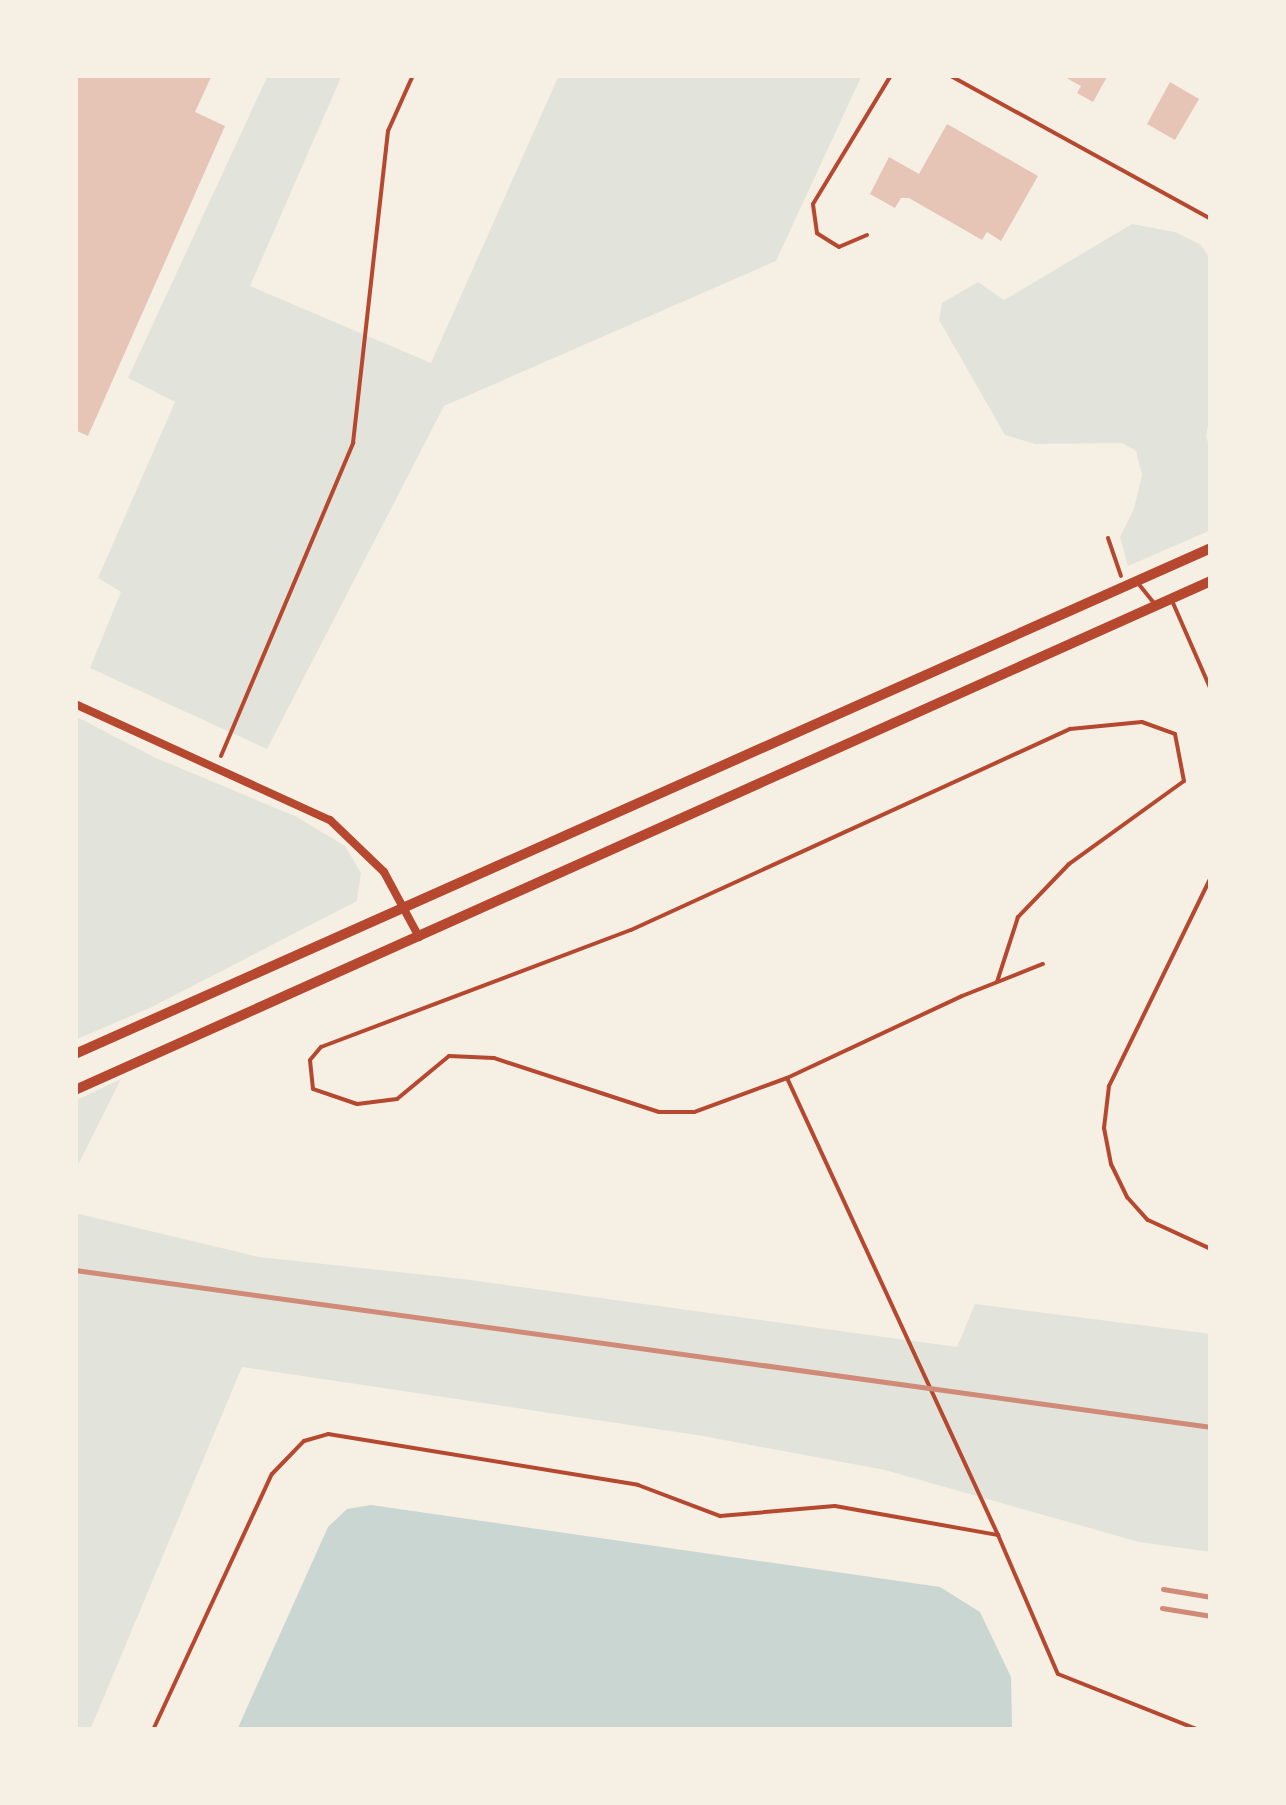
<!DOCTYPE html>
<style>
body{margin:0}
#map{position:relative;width:1286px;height:1805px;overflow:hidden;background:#f6efe4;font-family:Jost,sans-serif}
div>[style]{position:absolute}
.green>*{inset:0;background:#e2e4dc}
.water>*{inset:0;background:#c9d6d2}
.building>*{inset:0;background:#e6c5b7}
.path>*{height:4px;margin:-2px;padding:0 2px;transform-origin:2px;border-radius:2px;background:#b5482f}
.service>*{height:4px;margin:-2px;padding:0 2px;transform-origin:2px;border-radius:2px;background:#b5482f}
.minor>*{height:8px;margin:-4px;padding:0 4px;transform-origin:4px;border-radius:4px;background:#b5482f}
.secondary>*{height:10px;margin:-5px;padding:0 5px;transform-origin:5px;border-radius:5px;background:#b5482f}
.rail>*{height:5px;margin:-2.5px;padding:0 2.5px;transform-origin:2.5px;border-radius:2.5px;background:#cf8b77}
span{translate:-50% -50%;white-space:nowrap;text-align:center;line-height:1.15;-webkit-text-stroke:8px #f6efe4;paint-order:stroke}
.frame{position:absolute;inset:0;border:78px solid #f6efe4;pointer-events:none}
</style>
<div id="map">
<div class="green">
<i style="clip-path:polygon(268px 75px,342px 75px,250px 286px,431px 363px,559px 75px,862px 75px,776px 261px,444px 406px,267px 749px,90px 668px,121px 592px,98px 578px,175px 402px,128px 378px)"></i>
<i style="clip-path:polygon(1132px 224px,1175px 232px,1201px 245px,1211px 260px,1211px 409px,1206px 437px,1211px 450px,1211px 530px,1128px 566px,1120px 537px,1134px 509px,1142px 475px,1136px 451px,1122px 443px,1035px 444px,1005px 435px,939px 320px,942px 303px,978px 282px,1004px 300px)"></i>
<i style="clip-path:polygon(75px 716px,156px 758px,297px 817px,345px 846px,361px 873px,357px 901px,152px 1007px,75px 1040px)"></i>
<i style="clip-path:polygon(121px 1079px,75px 1171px,75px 1101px)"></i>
<i style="clip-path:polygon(75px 1213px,259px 1257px,463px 1279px,957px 1347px,975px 1304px,1211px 1334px,1211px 1552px,1139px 1542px,885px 1470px,703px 1436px,242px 1367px,90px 1730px,75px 1730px)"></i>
</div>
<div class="water">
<i style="clip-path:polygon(371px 1505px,940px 1587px,980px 1612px,1011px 1677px,1012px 1730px,237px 1730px,328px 1527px,347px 1509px)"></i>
</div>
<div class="building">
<i style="clip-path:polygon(75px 75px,212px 75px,195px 112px,225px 126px,88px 436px,75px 430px)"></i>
<i style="clip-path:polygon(1061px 75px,1108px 75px,1093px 102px,1077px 93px,1081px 86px)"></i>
<i style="clip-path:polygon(1170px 82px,1199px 99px,1175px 140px,1147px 124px)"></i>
<i style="clip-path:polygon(947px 124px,1038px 176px,1001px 241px,987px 232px,982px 240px,909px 198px,901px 198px,895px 208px,870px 194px,889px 157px,919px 174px)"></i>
</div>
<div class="path">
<i style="left:1108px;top:538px;width:40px;rotate:71.1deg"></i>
<i style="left:221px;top:756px;width:340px;rotate:-67.1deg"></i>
<i style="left:353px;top:443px;width:314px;rotate:-83.6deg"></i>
<i style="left:388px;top:131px;width:61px;rotate:-65.9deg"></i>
<i style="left:787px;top:1078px;width:99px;rotate:159.9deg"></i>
<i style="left:694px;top:1112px;width:35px;rotate:180deg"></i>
<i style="left:659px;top:1112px;width:174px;rotate:-161.9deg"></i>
<i style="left:494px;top:1058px;width:45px;rotate:-177.5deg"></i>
<i style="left:449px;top:1056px;width:67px;rotate:140.4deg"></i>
<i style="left:397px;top:1099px;width:40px;rotate:172.9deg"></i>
<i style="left:357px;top:1104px;width:46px;rotate:-161.2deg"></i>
<i style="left:313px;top:1089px;width:29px;rotate:-96deg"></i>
<i style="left:310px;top:1060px;width:17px;rotate:-50deg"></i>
<i style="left:321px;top:1047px;width:331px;rotate:-20.7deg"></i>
<i style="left:631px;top:930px;width:483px;rotate:-24.6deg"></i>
<i style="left:1070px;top:729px;width:72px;rotate:-5.6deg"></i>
<i style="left:1142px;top:722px;width:35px;rotate:20deg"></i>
<i style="left:1175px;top:734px;width:48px;rotate:79.2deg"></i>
<i style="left:1184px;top:781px;width:142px;rotate:144.2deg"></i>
<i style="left:1069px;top:864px;width:74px;rotate:133.9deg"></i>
<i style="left:1018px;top:917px;width:68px;rotate:107.9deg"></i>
<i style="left:998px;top:1535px;width:503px;rotate:-114.78deg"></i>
<i style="left:787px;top:1078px;width:193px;rotate:-25.1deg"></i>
<i style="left:962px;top:996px;width:87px;rotate:-21.6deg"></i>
<i style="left:153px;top:1730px;width:282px;rotate:-65.1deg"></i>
<i style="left:272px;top:1474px;width:46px;rotate:-45.9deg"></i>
<i style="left:304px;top:1441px;width:25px;rotate:-16deg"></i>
<i style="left:328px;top:1434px;width:314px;rotate:9.3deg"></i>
<i style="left:638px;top:1485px;width:88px;rotate:20.7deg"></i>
<i style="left:720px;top:1516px;width:115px;rotate:-5deg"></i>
<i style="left:835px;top:1506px;width:166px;rotate:10.1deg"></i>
<i style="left:998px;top:1535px;width:151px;rotate:66.7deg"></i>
<i style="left:1058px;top:1674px;width:152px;rotate:21.7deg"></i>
</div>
<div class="service">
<i style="left:949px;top:75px;width:299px;rotate:28.8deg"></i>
<i style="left:867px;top:235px;width:30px;rotate:157deg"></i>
<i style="left:839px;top:247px;width:26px;rotate:-148deg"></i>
<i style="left:817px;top:233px;width:29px;rotate:-98deg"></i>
<i style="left:813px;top:204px;width:151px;rotate:-58.8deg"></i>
<i style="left:1137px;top:582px;width:26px;rotate:51deg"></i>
<i style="left:1173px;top:603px;width:95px;rotate:66.4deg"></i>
<i style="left:1211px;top:877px;width:233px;rotate:116deg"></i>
<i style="left:1109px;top:1086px;width:42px;rotate:96.8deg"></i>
<i style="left:1104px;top:1128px;width:37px;rotate:79deg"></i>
<i style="left:1111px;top:1164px;width:37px;rotate:64deg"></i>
<i style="left:1127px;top:1197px;width:31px;rotate:48deg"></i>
<i style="left:1148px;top:1220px;width:69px;rotate:24.7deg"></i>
</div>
<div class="minor">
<i style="left:75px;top:704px;width:280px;rotate:24.5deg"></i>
<i style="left:330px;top:820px;width:75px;rotate:43.9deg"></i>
<i style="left:384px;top:872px;width:74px;rotate:61.7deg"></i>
</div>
<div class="secondary">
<i style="left:75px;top:1054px;width:1244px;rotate:-24.01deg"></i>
<i style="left:75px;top:1090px;width:1245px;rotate:-24.14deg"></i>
</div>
<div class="rail">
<i style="left:75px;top:1270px;width:1147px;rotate:7.87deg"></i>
<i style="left:1163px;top:1589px;width:49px;rotate:9.5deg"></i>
<i style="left:1162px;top:1608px;width:50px;rotate:9.3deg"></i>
</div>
<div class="frame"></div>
</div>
